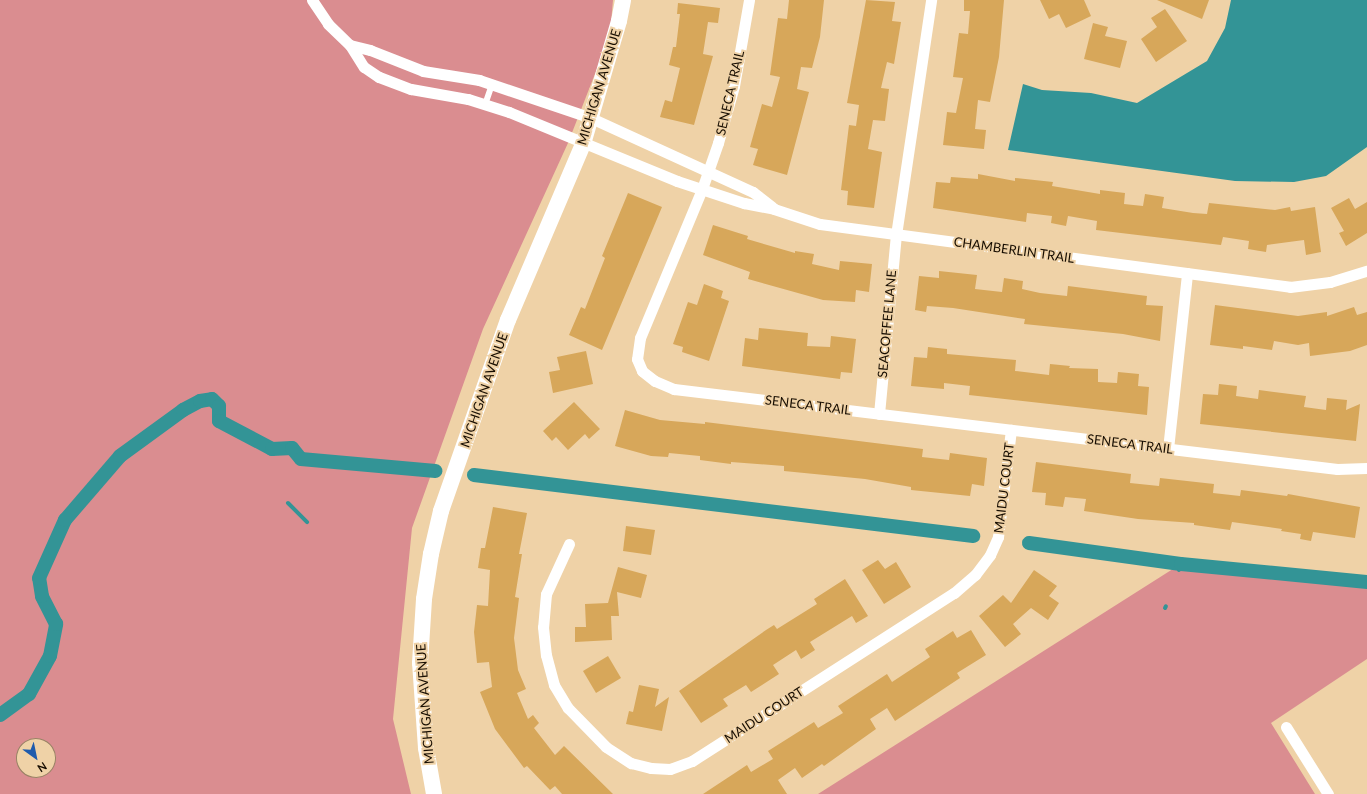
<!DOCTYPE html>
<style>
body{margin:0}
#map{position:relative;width:1367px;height:794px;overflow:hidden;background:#efd2a7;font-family:Lato,sans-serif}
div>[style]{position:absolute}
.green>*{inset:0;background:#da8d90}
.water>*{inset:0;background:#339496}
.stream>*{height:4px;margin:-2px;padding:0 2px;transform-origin:2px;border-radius:2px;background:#339496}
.canal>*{height:14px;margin:-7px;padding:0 7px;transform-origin:7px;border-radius:7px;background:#339496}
.building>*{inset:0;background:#d7a75a}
.lane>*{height:5.5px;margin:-2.75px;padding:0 2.75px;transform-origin:2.75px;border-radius:2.75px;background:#fff}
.street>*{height:11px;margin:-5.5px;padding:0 5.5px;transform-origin:5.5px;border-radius:5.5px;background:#fff}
.secondary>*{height:16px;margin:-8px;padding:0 8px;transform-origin:8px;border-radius:8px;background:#fff}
span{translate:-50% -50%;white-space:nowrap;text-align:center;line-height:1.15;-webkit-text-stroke:4px #efd2a7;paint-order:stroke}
.street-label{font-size:13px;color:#170d01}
.north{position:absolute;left:16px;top:738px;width:40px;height:40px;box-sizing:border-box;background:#efd2a7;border:1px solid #998365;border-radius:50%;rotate:147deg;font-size:11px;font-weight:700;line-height:16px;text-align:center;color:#170d01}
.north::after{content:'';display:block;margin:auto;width:14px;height:18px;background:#1f5bac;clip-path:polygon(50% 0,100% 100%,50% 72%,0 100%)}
</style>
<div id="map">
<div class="green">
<i style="clip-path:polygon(evenodd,0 0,613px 0,611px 23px,600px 61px,568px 143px,483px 329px,412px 528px,393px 719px,411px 794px,0 794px,0 0,24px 746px,48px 746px,48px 770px,24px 770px,24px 746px)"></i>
<i style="clip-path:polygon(1176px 567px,1367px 582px,1367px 659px,1271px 723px,1315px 794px,818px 794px)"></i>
</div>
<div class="water">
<i style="clip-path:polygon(1231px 0,1367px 0,1367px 147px,1326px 176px,1294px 182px,1235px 181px,1008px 150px,1023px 84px,1042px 90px,1091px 93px,1137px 103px,1207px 61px,1225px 28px)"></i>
</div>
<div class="stream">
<i style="left:288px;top:503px;width:27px;rotate:45deg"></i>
<i style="left:706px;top:508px;width:4px;rotate:-76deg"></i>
<i style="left:1179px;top:570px;width:6px;rotate:-72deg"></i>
<i style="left:1165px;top:608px;width:2px;rotate:-63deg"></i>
</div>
<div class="canal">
<i style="left:474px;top:475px;width:503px;rotate:6.97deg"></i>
<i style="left:1029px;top:543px;width:153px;rotate:7.9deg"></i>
<i style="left:1181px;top:564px;width:187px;rotate:5.5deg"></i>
<i style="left:0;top:715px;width:36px;rotate:-36deg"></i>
<i style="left:29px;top:694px;width:43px;rotate:-61.1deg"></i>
<i style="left:50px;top:656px;width:33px;rotate:-79deg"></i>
<i style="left:56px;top:624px;width:31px;rotate:-117deg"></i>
<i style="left:42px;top:596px;width:18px;rotate:-99deg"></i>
<i style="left:39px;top:578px;width:64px;rotate:-65.9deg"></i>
<i style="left:65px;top:520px;width:84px;rotate:-49.3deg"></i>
<i style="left:120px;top:456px;width:78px;rotate:-36.1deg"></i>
<i style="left:183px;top:410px;width:19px;rotate:-28deg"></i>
<i style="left:200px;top:401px;width:12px;rotate:-9deg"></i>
<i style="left:212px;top:399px;width:10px;rotate:45deg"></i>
<i style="left:219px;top:406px;width:15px;rotate:90deg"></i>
<i style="left:219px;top:421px;width:60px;rotate:27.8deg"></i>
<i style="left:272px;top:449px;width:20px;rotate:-3deg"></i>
<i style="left:292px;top:448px;width:14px;rotate:51deg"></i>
<i style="left:301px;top:459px;width:135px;rotate:5.1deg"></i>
</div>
<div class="building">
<i style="clip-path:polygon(789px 0,824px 0,820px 37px,812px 68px,801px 67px,797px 89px,809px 92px,787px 175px,753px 165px,758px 149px,750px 147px,762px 104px,772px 107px,780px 77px,770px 75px,778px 18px,787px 19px)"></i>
<i style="clip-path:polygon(866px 0,895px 2px,892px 21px,901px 22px,894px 64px,887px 62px,881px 88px,889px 89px,885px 121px,873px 120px,868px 149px,882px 152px,874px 208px,847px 205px,848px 191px,841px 190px,849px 125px,856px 126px,859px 105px,847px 103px)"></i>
<i style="clip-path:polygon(964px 0,1004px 0,999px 57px,990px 102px,978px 100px,975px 129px,986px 130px,984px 149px,943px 145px,947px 112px,956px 113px,963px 78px,953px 77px,959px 33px,968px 34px,970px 11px,964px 11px)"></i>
<i style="clip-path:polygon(1040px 0,1084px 0,1091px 16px,1066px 28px,1059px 14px,1049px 19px)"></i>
<i style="clip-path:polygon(1157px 0,1209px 0,1202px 19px)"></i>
<i style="clip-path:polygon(678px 3px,720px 8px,718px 23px,708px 22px,703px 54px,713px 56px,694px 125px,660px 117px,665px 100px,672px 102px,680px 68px,669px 65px,673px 47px,676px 47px,680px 14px,677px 14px)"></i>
<i style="clip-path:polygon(1165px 9px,1187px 41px,1156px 62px,1141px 39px,1157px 27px,1151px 18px)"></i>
<i style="clip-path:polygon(1093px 23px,1108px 27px,1105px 36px,1127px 41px,1120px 68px,1084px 59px)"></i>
<i style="clip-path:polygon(978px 174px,1015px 181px,1015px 178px,1053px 182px,1052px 186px,1100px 194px,1100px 190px,1125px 193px,1124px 204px,1143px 206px,1145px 194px,1164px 197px,1162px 208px,1193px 213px,1207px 214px,1209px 203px,1275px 210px,1290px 207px,1291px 211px,1315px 207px,1321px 252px,1306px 255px,1304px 240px,1267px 245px,1266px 252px,1248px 249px,1249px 241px,1223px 237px,1221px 245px,1096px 230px,1097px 221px,1068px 216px,1066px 226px,1051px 223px,1052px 216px,1027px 213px,1026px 222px,933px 208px,936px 182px,950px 183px,951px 177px,978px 179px)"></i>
<i style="clip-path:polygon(628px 193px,662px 207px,602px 350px,569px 335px,581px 307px,585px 309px,605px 258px,602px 256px)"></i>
<i style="clip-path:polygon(1349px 198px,1355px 209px,1367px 202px,1367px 233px,1346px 246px,1339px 233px,1344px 231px,1331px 208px)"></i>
<i style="clip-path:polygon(713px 225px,748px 236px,747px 239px,795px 253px,795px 251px,814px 254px,812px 264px,839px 270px,840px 261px,872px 264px,869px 292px,856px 290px,855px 302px,823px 300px,748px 279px,750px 272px,703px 255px)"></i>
<i style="clip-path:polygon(939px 271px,977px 275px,975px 289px,1002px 292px,1004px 278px,1023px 281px,1022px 289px,1040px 293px,1067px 296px,1068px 286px,1147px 296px,1146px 305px,1163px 306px,1160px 341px,1123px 334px,1024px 324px,1025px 319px,953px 308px,927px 306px,926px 312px,915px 310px,919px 276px,939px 278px)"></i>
<i style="clip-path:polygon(704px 284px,723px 291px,721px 298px,729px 301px,709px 361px,682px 352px,683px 347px,673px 344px,688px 302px,697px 305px)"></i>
<i style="clip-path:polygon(1215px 305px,1298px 316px,1327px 312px,1327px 316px,1354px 307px,1357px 315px,1367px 312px,1367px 345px,1350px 351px,1310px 356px,1309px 343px,1298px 345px,1274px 341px,1272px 350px,1243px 346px,1243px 349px,1210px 345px)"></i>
<i style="clip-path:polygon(759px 328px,808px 333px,807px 346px,830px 347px,831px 336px,856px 339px,852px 373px,841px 372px,840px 379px,742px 366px,745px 338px,758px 340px)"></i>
<i style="clip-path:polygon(928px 347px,947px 349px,947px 354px,1016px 360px,1015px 371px,1049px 375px,1050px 364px,1070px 366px,1069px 368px,1098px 369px,1098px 382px,1117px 383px,1118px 372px,1139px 374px,1138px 386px,1149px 387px,1147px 415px,969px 395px,970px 386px,944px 383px,944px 389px,911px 386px,914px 357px,927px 358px)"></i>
<i style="clip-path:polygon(586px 351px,593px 384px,553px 393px,549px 372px,560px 370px,557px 357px)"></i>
<i style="clip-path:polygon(1219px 384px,1237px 386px,1236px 396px,1258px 399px,1259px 390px,1306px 396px,1304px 407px,1326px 410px,1327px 398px,1347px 400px,1346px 410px,1360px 404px,1356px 441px,1200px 424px,1203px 394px,1218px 395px)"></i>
<i style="clip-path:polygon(574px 402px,600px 429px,589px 439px,585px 434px,568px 450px,556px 437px,552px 441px,543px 431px)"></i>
<i style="clip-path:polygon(625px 410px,660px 420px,705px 424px,705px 422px,923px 449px,922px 457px,949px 460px,950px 453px,987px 458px,984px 486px,972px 484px,970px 496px,911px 490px,911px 487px,865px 479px,784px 471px,784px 466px,731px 462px,731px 464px,700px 460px,700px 456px,669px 453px,668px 457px,651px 456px,615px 446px)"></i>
<i style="clip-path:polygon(1036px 462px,1131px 474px,1130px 483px,1159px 486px,1160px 478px,1214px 484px,1213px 493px,1240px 496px,1241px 490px,1287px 496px,1288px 494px,1360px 507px,1355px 538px,1313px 532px,1311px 541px,1300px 539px,1301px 534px,1281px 531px,1282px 529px,1232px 522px,1230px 530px,1194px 525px,1194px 523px,1138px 519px,1084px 511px,1086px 499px,1065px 497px,1063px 507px,1045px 505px,1046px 493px,1032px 492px)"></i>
<i style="clip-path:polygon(493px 507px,527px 513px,519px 554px,522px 554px,515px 597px,519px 598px,514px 638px,518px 670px,526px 689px,517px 693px,528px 719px,533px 715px,539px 723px,534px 728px,555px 755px,564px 746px,613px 794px,562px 794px,555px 786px,550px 790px,527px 766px,524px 768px,495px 729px,480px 692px,492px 687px,489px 662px,477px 663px,474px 632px,477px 605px,488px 606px,490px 570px,478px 568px,481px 548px,485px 548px)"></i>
<i style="clip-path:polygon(626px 526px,655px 530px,651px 555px,623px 551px)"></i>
<i style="clip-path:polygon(878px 560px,885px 569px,896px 562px,911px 587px,884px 604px,862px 570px)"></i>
<i style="clip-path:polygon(618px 567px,647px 575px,641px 598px,617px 592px,619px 616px,611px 616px,612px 640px,575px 642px,575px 627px,586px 627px,585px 604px,608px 603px)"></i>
<i style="clip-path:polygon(1034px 570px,1057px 586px,1049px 596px,1059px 603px,1048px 620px,1031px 608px,1013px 624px,1021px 634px,1005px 647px,979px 616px,1003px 595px,1011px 603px)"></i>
<i style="clip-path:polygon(845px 579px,868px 616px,856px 623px,852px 616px,810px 642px,815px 650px,801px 659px,796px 650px,773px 665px,779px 674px,751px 692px,746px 685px,723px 699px,728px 706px,701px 723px,679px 691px,766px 630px,774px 625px,777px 629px,817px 604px,814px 599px)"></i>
<i style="clip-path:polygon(971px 630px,986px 655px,957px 673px,960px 678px,895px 721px,887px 708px,870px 719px,876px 729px,824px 766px,822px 764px,802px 778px,795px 768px,778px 780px,787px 794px,703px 794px,747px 765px,751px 772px,773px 759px,768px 751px,814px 722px,818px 728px,843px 713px,838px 706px,887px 674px,892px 682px,930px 657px,925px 649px,953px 631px,957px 638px)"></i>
<i style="clip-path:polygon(608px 656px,621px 678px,596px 693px,583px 671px)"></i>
<i style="clip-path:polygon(639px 685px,659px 689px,655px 707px,669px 697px,662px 731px,626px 724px,629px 711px,633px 712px)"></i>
</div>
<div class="lane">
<i style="left:485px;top:105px;width:21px;rotate:-71deg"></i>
</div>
<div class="street">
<i style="left:312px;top:0;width:29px;rotate:56deg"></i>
<i style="left:328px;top:24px;width:30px;rotate:44deg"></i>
<i style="left:350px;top:45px;width:26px;rotate:58deg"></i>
<i style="left:364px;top:67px;width:18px;rotate:34deg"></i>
<i style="left:379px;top:77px;width:34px;rotate:21deg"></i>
<i style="left:411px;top:89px;width:58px;rotate:10deg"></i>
<i style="left:468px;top:99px;width:43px;rotate:17.6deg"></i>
<i style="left:509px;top:112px;width:182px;rotate:22.3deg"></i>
<i style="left:677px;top:181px;width:71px;rotate:18.2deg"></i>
<i style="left:744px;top:203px;width:31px;rotate:11deg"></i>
<i style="left:774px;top:209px;width:48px;rotate:18.1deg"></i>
<i style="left:820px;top:224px;width:474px;rotate:7.6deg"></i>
<i style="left:1290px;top:287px;width:40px;rotate:-7.1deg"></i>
<i style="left:1330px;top:282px;width:39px;rotate:-17deg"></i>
<i style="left:749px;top:0;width:87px;rotate:99.9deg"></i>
<i style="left:734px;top:86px;width:59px;rotate:105.7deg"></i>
<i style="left:718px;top:143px;width:49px;rotate:109.2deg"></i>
<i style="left:702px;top:189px;width:161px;rotate:112.6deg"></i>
<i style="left:640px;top:338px;width:21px;rotate:98deg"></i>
<i style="left:637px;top:359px;width:13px;rotate:67deg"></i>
<i style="left:642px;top:371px;width:16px;rotate:38deg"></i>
<i style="left:655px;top:381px;width:21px;rotate:23deg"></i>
<i style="left:674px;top:389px;width:668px;rotate:6.88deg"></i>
<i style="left:1337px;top:469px;width:30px;rotate:-2deg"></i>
<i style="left:350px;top:45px;width:21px;rotate:14deg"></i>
<i style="left:370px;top:50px;width:57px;rotate:21.6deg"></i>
<i style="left:423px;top:71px;width:57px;rotate:9.1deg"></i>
<i style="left:479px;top:80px;width:118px;rotate:18.7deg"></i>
<i style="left:591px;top:118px;width:178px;rotate:24.6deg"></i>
<i style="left:753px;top:192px;width:24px;rotate:38deg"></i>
<i style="left:879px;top:414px;width:180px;rotate:-84.6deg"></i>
<i style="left:896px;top:235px;width:238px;rotate:-81.5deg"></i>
<i style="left:1168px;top:449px;width:177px;rotate:-83.8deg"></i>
<i style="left:569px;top:544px;width:55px;rotate:114.7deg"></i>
<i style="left:546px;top:594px;width:33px;rotate:95deg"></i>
<i style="left:543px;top:627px;width:28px;rotate:84deg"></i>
<i style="left:546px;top:655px;width:31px;rotate:75deg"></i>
<i style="left:554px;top:685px;width:27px;rotate:59deg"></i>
<i style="left:568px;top:708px;width:54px;rotate:45.7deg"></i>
<i style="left:606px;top:747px;width:30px;rotate:33deg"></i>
<i style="left:631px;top:763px;width:21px;rotate:14deg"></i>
<i style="left:651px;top:768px;width:19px;rotate:3deg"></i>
<i style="left:670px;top:769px;width:23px;rotate:-20deg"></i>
<i style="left:692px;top:761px;width:311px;rotate:-32.7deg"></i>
<i style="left:954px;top:593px;width:28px;rotate:-41deg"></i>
<i style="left:975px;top:575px;width:25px;rotate:-53deg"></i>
<i style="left:990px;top:555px;width:20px;rotate:-66deg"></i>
<i style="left:998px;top:537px;width:108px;rotate:-83.1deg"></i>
<i style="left:1286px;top:727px;width:79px;rotate:57.9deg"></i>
</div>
<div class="secondary">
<i style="left:434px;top:794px;width:47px;rotate:-99.9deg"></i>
<i style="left:426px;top:748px;width:85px;rotate:-94deg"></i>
<i style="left:420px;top:663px;width:64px;rotate:-86.4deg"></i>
<i style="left:424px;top:599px;width:46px;rotate:-81.2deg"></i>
<i style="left:431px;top:554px;width:44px;rotate:-76.9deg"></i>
<i style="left:441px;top:511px;width:202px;rotate:-70.7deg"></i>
<i style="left:508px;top:320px;width:191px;rotate:-66.9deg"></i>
<i style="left:583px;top:144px;width:128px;rotate:-73.7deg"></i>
<i style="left:619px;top:21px;width:21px;rotate:-79deg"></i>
</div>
<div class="street-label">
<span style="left:599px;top:87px;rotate:-73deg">MICHIGAN AVENUE</span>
<span style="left:730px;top:93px;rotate:-77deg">SENECA TRAIL</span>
<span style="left:1014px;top:250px;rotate:8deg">CHAMBERLIN TRAIL</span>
<span style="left:887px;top:324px;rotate:-85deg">SEACOFFEE LANE</span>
<span style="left:484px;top:390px;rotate:-71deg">MICHIGAN AVENUE</span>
<span style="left:808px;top:405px;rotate:7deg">SENECA TRAIL</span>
<span style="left:1130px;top:444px;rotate:7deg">SENECA TRAIL</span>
<span style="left:1004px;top:488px;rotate:-83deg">MAIDU COURT</span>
<span style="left:425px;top:704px;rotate:-94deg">MICHIGAN AVENUE</span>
<span style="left:764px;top:715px;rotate:-33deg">MAIDU COURT</span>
</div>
<div class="north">N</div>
</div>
